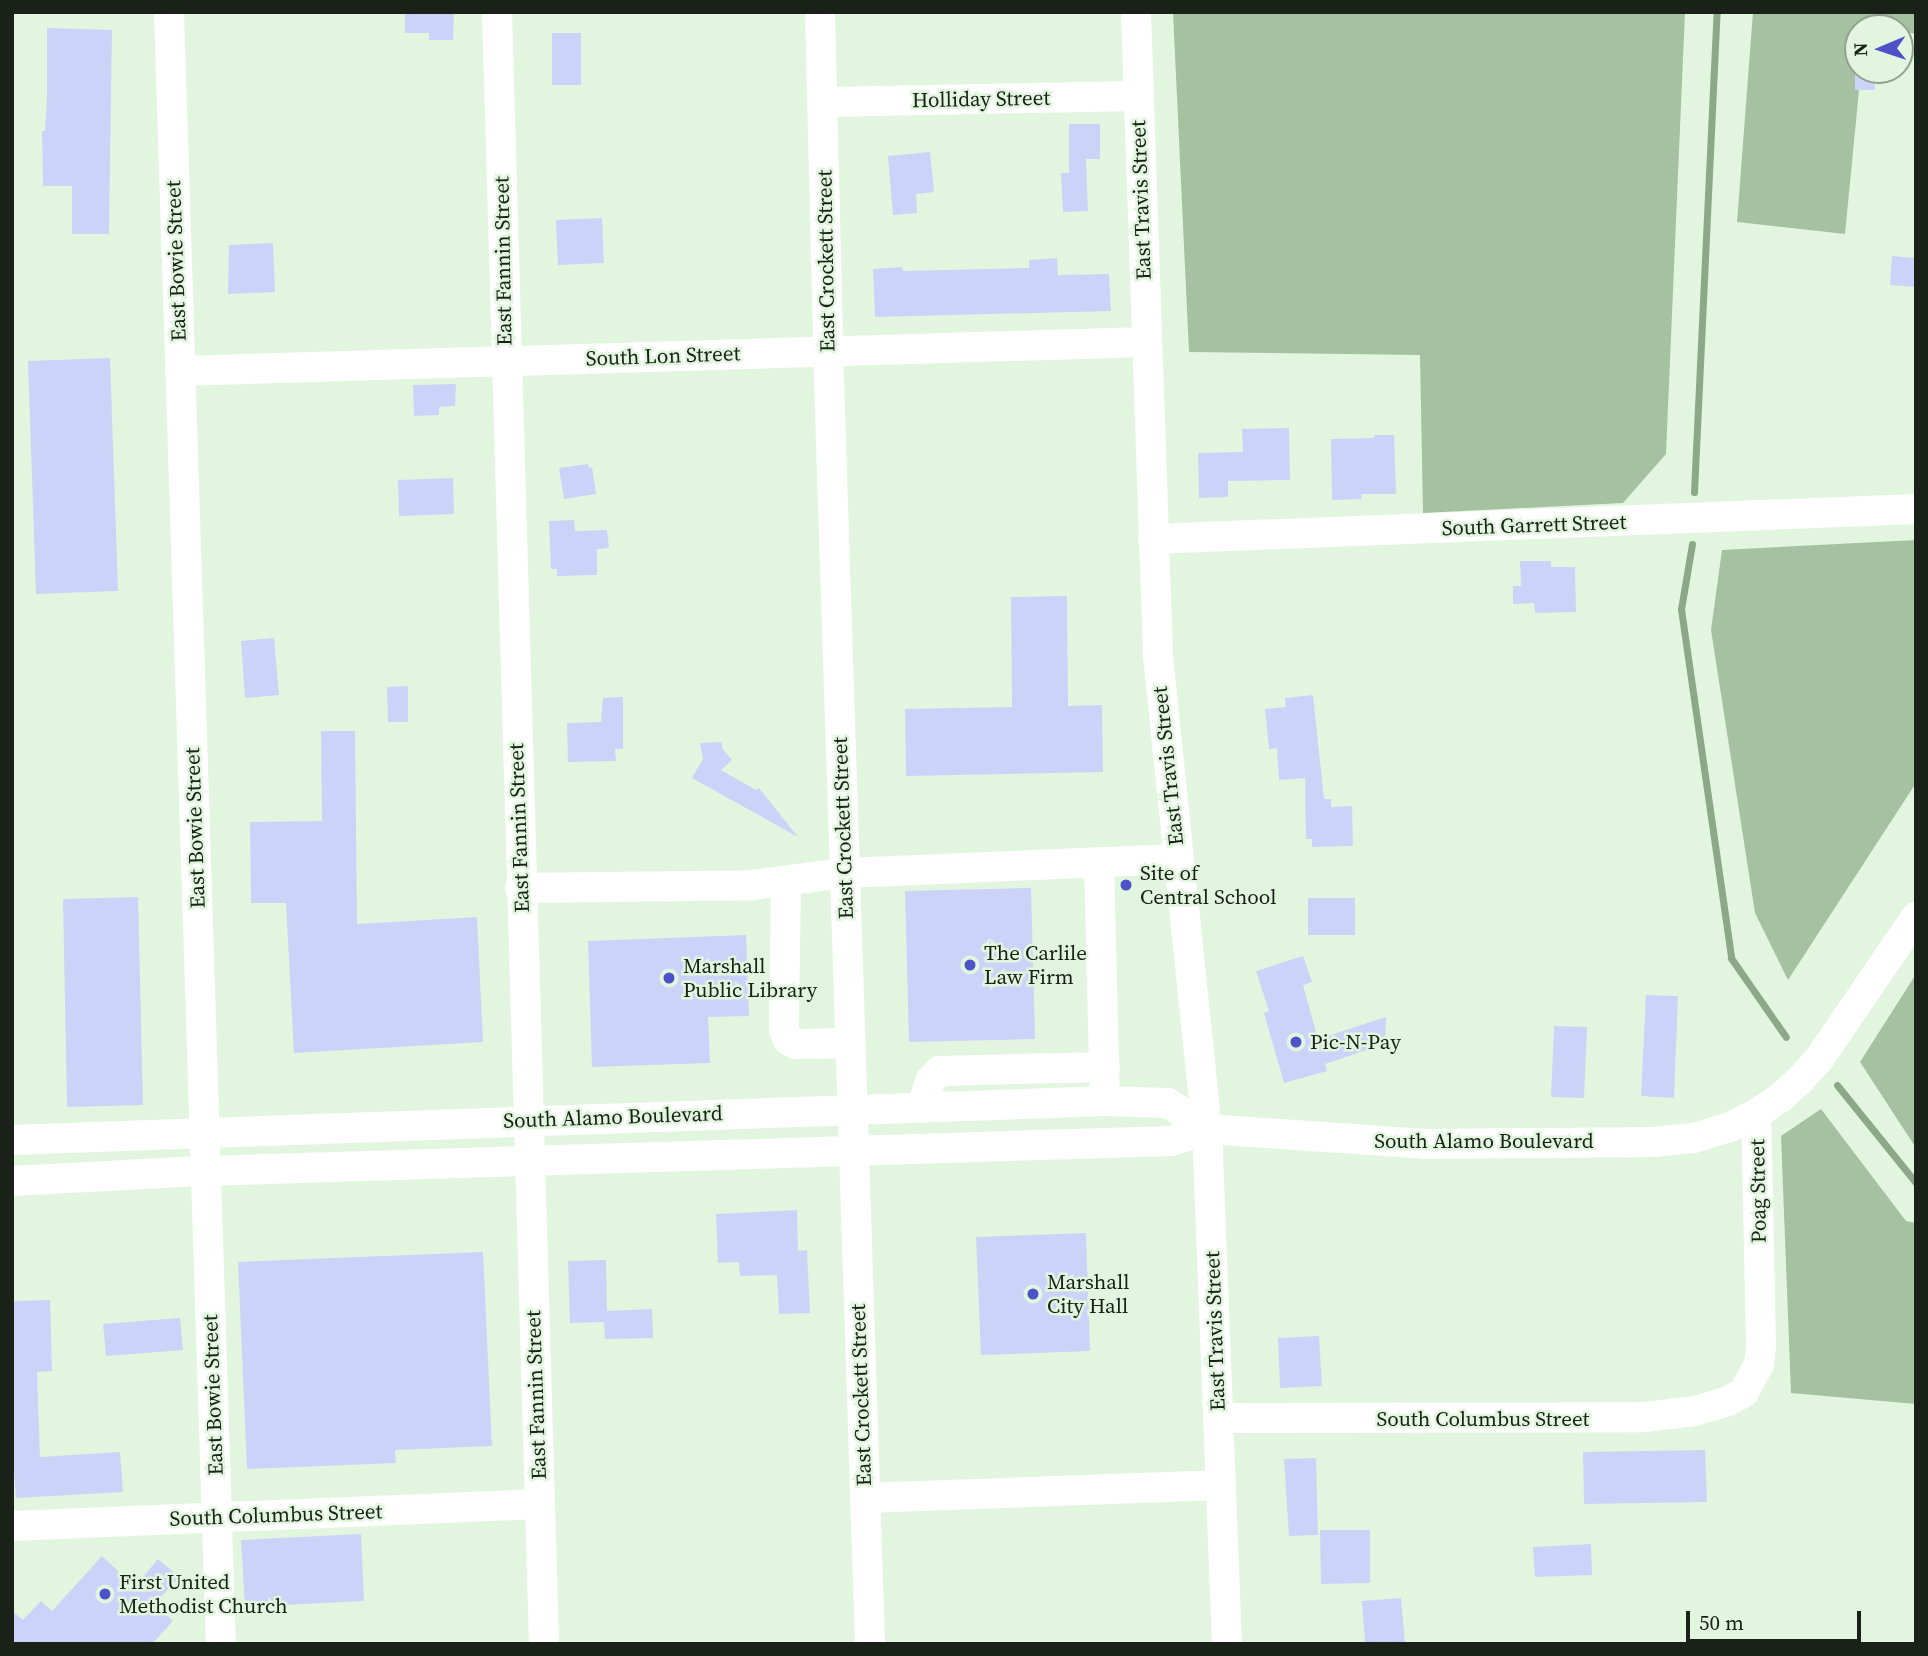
<!DOCTYPE html>
<style>
body{margin:0}
#map{position:relative;width:1928px;height:1656px;overflow:hidden;background:#e2f6df;font-family:"Source Serif 4",serif}
div>[style]{position:absolute}
.forest>*{inset:0;background:#a6c1a2}
.stream>*{height:7px;margin:-3.5px;padding:0 3.5px;transform-origin:3.5px;border-radius:3.5px;background:#8da789}
.building>*{inset:0;background:#cbd3f9}
.minor>*{height:30px;margin:-15px;padding:0 15px;transform-origin:15px;border-radius:15px;background:#fff}
.dots>*{width:19px;height:19px;translate:-50% -50%;box-sizing:border-box;border:4px solid #e2f6df;border-radius:50%}
span{translate:-50% -50%;white-space:nowrap;text-align:center;line-height:1.15;-webkit-text-stroke:5px #e2f6df;paint-order:stroke}
.street-label{font-size:21px;color:#192118}
.poi-label{font-size:21px;color:#192118}
.left{translate:0 -50%;text-align:left}
.frame{position:absolute;inset:0;border:14px solid #192118;pointer-events:none}
.north{position:absolute;left:1844px;top:14px;width:70px;height:70px;box-sizing:border-box;background:#e2f6df;border:2px solid #92a18f;border-radius:50%;rotate:268deg;font-size:19px;font-weight:700;line-height:28px;text-align:center;color:#192118}
.north::after{content:'';display:block;margin:auto;width:24px;height:32px;background:#4e52c8;clip-path:polygon(50% 0,100% 100%,50% 72%,0 100%)}
.scale{position:absolute;left:1686px;top:1611px;width:175px;height:32px;box-sizing:border-box;border:4px solid #192118;border-top:0;padding-left:9px;font-size:21px;line-height:24px;white-space:nowrap;color:#192118;-webkit-text-stroke:5px #e2f6df;paint-order:stroke}
</style>
<div id="map">
<div class="forest">
<i style="clip-path:polygon(1173px 12px,1685px 12px,1666px 454px,1623px 503px,1423px 513px,1420px 355px,1189px 352px)"></i>
<i style="clip-path:polygon(1753px 12px,1916px 12px,1916px 34px,1900px 31px,1900px 28px,1866px 24px,1865px 28px,1858px 28px,1858px 70px,1861px 70px,1845px 234px,1737px 222px)"></i>
<i style="clip-path:polygon(1916px 540px,1916px 783px,1788px 980px,1755px 913px,1711px 630px,1722px 550px)"></i>
<i style="clip-path:polygon(1916px 974px,1916px 1148px,1860px 1062px)"></i>
<i style="clip-path:polygon(1821px 1109px,1906px 1221px,1916px 1223px,1916px 1404px,1791px 1393px,1781px 1136px)"></i>
</div>
<div class="stream">
<i style="left:1694px;top:492px;width:481px;rotate:-87.3deg"></i>
<i style="left:1692px;top:544px;width:66px;rotate:99.6deg"></i>
<i style="left:1681px;top:609px;width:353px;rotate:81.8deg"></i>
<i style="left:1731px;top:958px;width:96px;rotate:55.2deg"></i>
<i style="left:1837px;top:1085px;width:126px;rotate:51.1deg"></i>
</div>
<div class="building">
<i style="clip-path:polygon(405px 12px,454px 12px,453px 40px,429px 40px,429px 33px,405px 33px)"></i>
<i style="clip-path:polygon(47px 28px,112px 30px,109px 234px,72px 234px,72px 186px,43px 186px,42px 131px,45px 131px,47px 98px)"></i>
<i style="clip-path:polygon(552px 33px,581px 33px,581px 85px,552px 85px)"></i>
<i style="clip-path:polygon(1855px 70px,1875px 70px,1875px 90px,1855px 90px)"></i>
<i style="clip-path:polygon(1069px 124px,1100px 124px,1100px 159px,1086px 159px,1088px 211px,1063px 212px,1061px 173px,1069px 173px)"></i>
<i style="clip-path:polygon(930px 152px,934px 192px,916px 194px,917px 213px,893px 215px,888px 156px)"></i>
<i style="clip-path:polygon(602px 218px,604px 263px,558px 265px,556px 220px)"></i>
<i style="clip-path:polygon(273px 243px,275px 292px,228px 294px,229px 245px)"></i>
<i style="clip-path:polygon(1892px 256px,1916px 258px,1916px 287px,1890px 285px)"></i>
<i style="clip-path:polygon(1057px 258px,1058px 275px,1109px 274px,1111px 311px,875px 317px,873px 269px,902px 267px,903px 271px,1029px 268px,1029px 260px)"></i>
<i style="clip-path:polygon(110px 358px,118px 591px,36px 594px,28px 361px)"></i>
<i style="clip-path:polygon(456px 384px,455px 406px,439px 407px,439px 415px,414px 416px,413px 385px)"></i>
<i style="clip-path:polygon(1289px 428px,1290px 480px,1228px 481px,1228px 497px,1199px 498px,1198px 453px,1243px 452px,1242px 429px)"></i>
<i style="clip-path:polygon(1374px 435px,1394px 435px,1396px 494px,1361px 494px,1362px 499px,1332px 500px,1331px 439px,1374px 438px)"></i>
<i style="clip-path:polygon(588px 464px,589px 468px,592px 467px,596px 494px,564px 499px,559px 468px)"></i>
<i style="clip-path:polygon(453px 478px,454px 514px,399px 516px,398px 480px)"></i>
<i style="clip-path:polygon(574px 520px,575px 531px,607px 530px,609px 548px,597px 549px,597px 575px,557px 576px,557px 569px,551px 569px,549px 521px)"></i>
<i style="clip-path:polygon(1520px 561px,1551px 561px,1551px 567px,1575px 567px,1576px 612px,1535px 613px,1534px 603px,1513px 604px,1513px 586px,1521px 586px)"></i>
<i style="clip-path:polygon(1067px 596px,1068px 706px,1102px 705px,1103px 772px,906px 776px,905px 709px,1012px 707px,1011px 597px)"></i>
<i style="clip-path:polygon(274px 638px,279px 695px,245px 698px,241px 641px)"></i>
<i style="clip-path:polygon(408px 686px,408px 722px,388px 722px,387px 687px)"></i>
<i style="clip-path:polygon(1313px 695px,1324px 799px,1331px 799px,1331px 807px,1352px 806px,1353px 846px,1312px 847px,1312px 839px,1306px 839px,1305px 778px,1279px 780px,1277px 748px,1269px 749px,1265px 709px,1286px 707px,1285px 698px)"></i>
<i style="clip-path:polygon(623px 697px,623px 749px,615px 749px,616px 761px,568px 762px,567px 723px,601px 722px,603px 698px)"></i>
<i style="clip-path:polygon(321px 731px,355px 731px,357px 924px,477px 917px,483px 1042px,294px 1053px,286px 903px,251px 903px,250px 822px,322px 821px)"></i>
<i style="clip-path:polygon(722px 742px,722px 748px,732px 760px,721px 770px,756px 790px,759px 788px,798px 837px,692px 778px,703px 759px,700px 743px)"></i>
<i style="clip-path:polygon(1031px 888px,1035px 1039px,909px 1042px,905px 891px)"></i>
<i style="clip-path:polygon(138px 897px,143px 1105px,67px 1107px,63px 899px)"></i>
<i style="clip-path:polygon(1308px 898px,1355px 898px,1355px 935px,1308px 935px)"></i>
<i style="clip-path:polygon(746px 935px,749px 1016px,708px 1017px,710px 1063px,592px 1067px,588px 941px)"></i>
<i style="clip-path:polygon(1303px 956px,1312px 982px,1303px 985px,1318px 1039px,1386px 1017px,1385px 1044px,1325px 1064px,1327px 1071px,1284px 1083px,1264px 1013px,1269px 1011px,1256px 971px)"></i>
<i style="clip-path:polygon(1646px 995px,1678px 996px,1674px 1098px,1641px 1096px)"></i>
<i style="clip-path:polygon(1554px 1026px,1587px 1027px,1584px 1098px,1551px 1097px)"></i>
<i style="clip-path:polygon(797px 1210px,798px 1251px,807px 1250px,810px 1313px,779px 1314px,777px 1275px,740px 1276px,739px 1262px,718px 1263px,716px 1214px)"></i>
<i style="clip-path:polygon(1086px 1233px,1090px 1351px,981px 1355px,976px 1237px)"></i>
<i style="clip-path:polygon(483px 1252px,492px 1446px,395px 1450px,396px 1463px,247px 1469px,238px 1262px)"></i>
<i style="clip-path:polygon(606px 1260px,607px 1311px,652px 1309px,653px 1338px,605px 1339px,604px 1322px,570px 1323px,568px 1261px)"></i>
<i style="clip-path:polygon(50px 1300px,52px 1371px,37px 1372px,40px 1457px,120px 1452px,123px 1492px,16px 1498px,12px 1442px,12px 1301px)"></i>
<i style="clip-path:polygon(180px 1318px,183px 1350px,106px 1356px,103px 1324px)"></i>
<i style="clip-path:polygon(1319px 1336px,1322px 1386px,1280px 1388px,1278px 1338px)"></i>
<i style="clip-path:polygon(1705px 1450px,1707px 1502px,1584px 1504px,1583px 1452px)"></i>
<i style="clip-path:polygon(1316px 1458px,1318px 1535px,1289px 1536px,1284px 1459px)"></i>
<i style="clip-path:polygon(1320px 1530px,1370px 1530px,1370px 1583px,1321px 1584px)"></i>
<i style="clip-path:polygon(361px 1534px,364px 1601px,245px 1607px,241px 1540px)"></i>
<i style="clip-path:polygon(1591px 1544px,1592px 1575px,1535px 1577px,1533px 1547px)"></i>
<i style="clip-path:polygon(102px 1556px,135px 1587px,158px 1559px,179px 1577px,155px 1604px,173px 1621px,152px 1644px,12px 1644px,12px 1611px,23px 1620px,41px 1601px,52px 1611px)"></i>
<i style="clip-path:polygon(1401px 1598px,1405px 1644px,1365px 1644px,1362px 1601px)"></i>
</div>
<div class="minor">
<i style="left:169px;top:12px;width:1633px;rotate:88.18deg"></i>
<i style="left:497px;top:12px;width:1633px;rotate:88.35deg"></i>
<i style="left:820px;top:12px;width:339px;rotate:88.6deg"></i>
<i style="left:828px;top:351px;width:1294px;rotate:88.14deg"></i>
<i style="left:1136px;top:12px;width:644px;rotate:88.04deg"></i>
<i style="left:1158px;top:656px;width:476px;rotate:84.1deg"></i>
<i style="left:1207px;top:1129px;width:515px;rotate:87.78deg"></i>
<i style="left:824px;top:102px;width:314px;rotate:-1.1deg"></i>
<i style="left:180px;top:371px;width:966px;rotate:-1.72deg"></i>
<i style="left:1153px;top:539px;width:764px;rotate:-2.25deg"></i>
<i style="left:1099px;top:862px;width:239px;rotate:88.6deg"></i>
<i style="left:786px;top:881px;width:149px;rotate:90.8deg"></i>
<i style="left:784px;top:1030px;width:11px;rotate:68deg"></i>
<i style="left:788px;top:1040px;width:9px;rotate:27deg"></i>
<i style="left:796px;top:1044px;width:54px;rotate:-1.1deg"></i>
<i style="left:520px;top:888px;width:232px;rotate:-0.7deg"></i>
<i style="left:752px;top:885px;width:94px;rotate:-7.4deg"></i>
<i style="left:845px;top:873px;width:332px;rotate:-2.4deg"></i>
<i style="left:922px;top:1107px;width:27px;rotate:-73deg"></i>
<i style="left:930px;top:1081px;width:13px;rotate:-48deg"></i>
<i style="left:939px;top:1071px;width:166px;rotate:-1.4deg"></i>
<i style="left:12px;top:1140px;width:1094px;rotate:-2.04deg"></i>
<i style="left:1105px;top:1101px;width:63px;rotate:1.8deg"></i>
<i style="left:1168px;top:1103px;width:47px;rotate:33.7deg"></i>
<i style="left:12px;top:1181px;width:194px;rotate:-3deg"></i>
<i style="left:206px;top:1171px;width:966px;rotate:-1.78deg"></i>
<i style="left:1172px;top:1141px;width:37px;rotate:-19deg"></i>
<i style="left:1207px;top:1129px;width:219px;rotate:3.9deg"></i>
<i style="left:1425px;top:1144px;width:228px;rotate:-0.5deg"></i>
<i style="left:1653px;top:1142px;width:41px;rotate:-5.6deg"></i>
<i style="left:1694px;top:1138px;width:38px;rotate:-17deg"></i>
<i style="left:1730px;top:1127px;width:29px;rotate:-27deg"></i>
<i style="left:1756px;top:1114px;width:29px;rotate:-34deg"></i>
<i style="left:1780px;top:1098px;width:27px;rotate:-42deg"></i>
<i style="left:1800px;top:1080px;width:28px;rotate:-48deg"></i>
<i style="left:1819px;top:1059px;width:172px;rotate:-55.7deg"></i>
<i style="left:1218px;top:1418px;width:427px;rotate:-0.1deg"></i>
<i style="left:1645px;top:1417px;width:50px;rotate:-6.8deg"></i>
<i style="left:1695px;top:1411px;width:34px;rotate:-17deg"></i>
<i style="left:1728px;top:1401px;width:18px;rotate:-29deg"></i>
<i style="left:1744px;top:1392px;width:32px;rotate:-62deg"></i>
<i style="left:1759px;top:1364px;width:19px;rotate:-84deg"></i>
<i style="left:1761px;top:1345px;width:231px;rotate:-91.2deg"></i>
<i style="left:865px;top:1498px;width:356px;rotate:-2.1deg"></i>
<i style="left:12px;top:1526px;width:527px;rotate:-2.39deg"></i>
</div>
<div class="dots">
<i style="left:1126px;top:885px;background:#4e52c8"></i>
<i style="left:970px;top:965px;background:#4e52c8"></i>
<i style="left:669px;top:978px;background:#4e52c8"></i>
<i style="left:1296px;top:1042px;background:#4e52c8"></i>
<i style="left:1033px;top:1294px;background:#4e52c8"></i>
<i style="left:105px;top:1594px;background:#4e52c8"></i>
</div>
<div class="street-label">
<span style="left:981px;top:99px;rotate:-1deg">Holliday Street</span>
<span style="left:1141px;top:200px;rotate:-92deg">East Travis Street</span>
<span style="left:176px;top:261px;rotate:-92deg">East Bowie Street</span>
<span style="left:503px;top:261px;rotate:-91deg">East Fannin Street</span>
<span style="left:826px;top:261px;rotate:-91deg">East Crockett Street</span>
<span style="left:663px;top:356px;rotate:-2deg">South Lon Street</span>
<span style="left:1534px;top:525px;rotate:-2deg">South Garrett Street</span>
<span style="left:1168px;top:766px;rotate:-96deg">East Travis Street</span>
<span style="left:195px;top:828px;rotate:-92deg">East Bowie Street</span>
<span style="left:519px;top:828px;rotate:-92deg">East Fannin Street</span>
<span style="left:843px;top:828px;rotate:-92deg">East Crockett Street</span>
<span style="left:613px;top:1117px;rotate:-2deg">South Alamo Boulevard</span>
<span style="left:1484px;top:1141px">South Alamo Boulevard</span>
<span style="left:1758px;top:1191px;rotate:-91deg">Poag Street</span>
<span style="left:1215px;top:1331px;rotate:-92deg">East Travis Street</span>
<span style="left:213px;top:1395px;rotate:-92deg">East Bowie Street</span>
<span style="left:536px;top:1395px;rotate:-92deg">East Fannin Street</span>
<span style="left:861px;top:1395px;rotate:-92deg">East Crockett Street</span>
<span style="left:1483px;top:1419px">South Columbus Street</span>
<span style="left:276px;top:1515px;rotate:-2deg">South Columbus Street</span>
</div>
<div class="poi-label">
<span class="left" style="left:1140px;top:885px">Site of<br>Central School</span>
<span class="left" style="left:984px;top:965px">The Carlile<br>Law Firm</span>
<span class="left" style="left:683px;top:978px">Marshall<br>Public Library</span>
<span class="left" style="left:1310px;top:1042px">Pic-N-Pay</span>
<span class="left" style="left:1047px;top:1294px">Marshall<br>City Hall</span>
<span class="left" style="left:119px;top:1594px">First United<br>Methodist Church</span>
</div>
<div class="frame"></div>
<div class="north">N</div>
<div class="scale">50 m</div>
</div>
